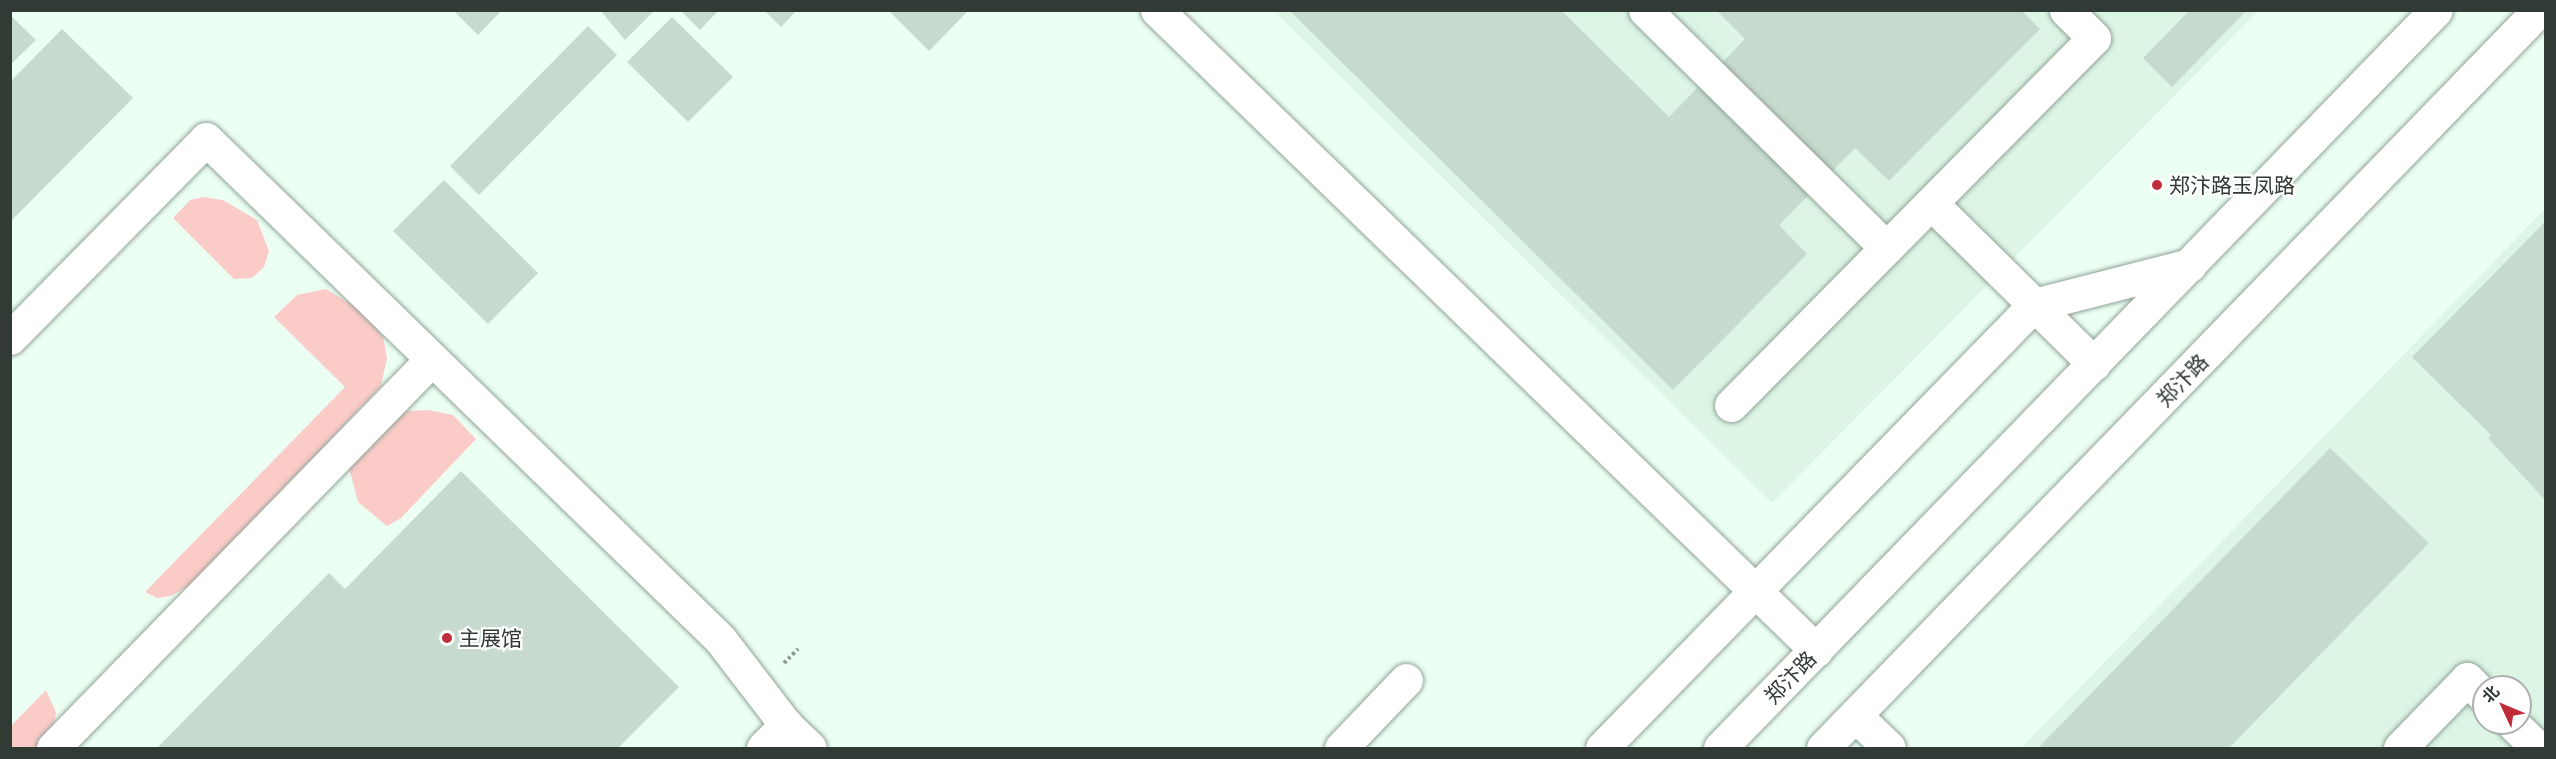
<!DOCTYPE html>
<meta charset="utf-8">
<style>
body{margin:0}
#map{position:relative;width:2556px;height:759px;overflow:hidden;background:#ecfff3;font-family:"IBM Plex Serif","Noto Sans SC",serif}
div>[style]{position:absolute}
.built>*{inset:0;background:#dcf5e4}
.green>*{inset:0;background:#fbcbc8}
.building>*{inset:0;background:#c7dace}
.path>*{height:4px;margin-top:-2px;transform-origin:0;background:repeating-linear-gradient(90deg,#909e95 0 3px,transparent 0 6px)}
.roads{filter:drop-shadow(0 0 2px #91a398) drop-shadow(0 0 2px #91a398)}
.minor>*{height:33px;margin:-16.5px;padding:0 16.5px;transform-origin:16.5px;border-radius:16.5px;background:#fff}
.major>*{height:33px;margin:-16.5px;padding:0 16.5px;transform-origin:16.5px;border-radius:16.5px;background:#fff}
.dots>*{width:16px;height:16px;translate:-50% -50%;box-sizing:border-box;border:3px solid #fff;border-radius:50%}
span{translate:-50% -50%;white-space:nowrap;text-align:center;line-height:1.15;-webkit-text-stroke:4.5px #fff;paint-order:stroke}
.poi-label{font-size:21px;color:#323a35}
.left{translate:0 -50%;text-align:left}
.street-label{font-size:21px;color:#323a35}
.frame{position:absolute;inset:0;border:12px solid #323a35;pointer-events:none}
.north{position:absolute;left:2472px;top:675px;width:60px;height:60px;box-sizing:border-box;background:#fff;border:2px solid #adb0ae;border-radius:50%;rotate:314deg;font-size:16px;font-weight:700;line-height:24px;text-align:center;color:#323a35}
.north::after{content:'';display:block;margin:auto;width:21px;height:27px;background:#be2d38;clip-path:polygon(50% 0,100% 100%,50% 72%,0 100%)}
</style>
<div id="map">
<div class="built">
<i style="clip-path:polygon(1274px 11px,2258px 11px,1772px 503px)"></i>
<i style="clip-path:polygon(evenodd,2545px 209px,2545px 748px,2021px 748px,2545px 209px,2484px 687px,2520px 687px,2520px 723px,2484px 723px,2484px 687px)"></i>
</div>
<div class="green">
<i style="clip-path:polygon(203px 197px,223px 200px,257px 220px,269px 251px,264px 267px,252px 278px,234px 279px,173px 218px,190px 200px)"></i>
<i style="clip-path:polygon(326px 289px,362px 311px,383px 337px,387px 358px,381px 386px,194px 583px,171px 596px,157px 598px,145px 592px,345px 387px,274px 317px,297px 295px)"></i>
<i style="clip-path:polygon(428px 410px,453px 415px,476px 439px,401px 518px,387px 526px,358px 502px,349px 468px,406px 411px)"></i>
<i style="clip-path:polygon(46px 690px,56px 712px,53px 730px,35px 748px,11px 748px,10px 727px)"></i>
</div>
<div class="building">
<i style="clip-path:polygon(453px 10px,502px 10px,478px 35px)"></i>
<i style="clip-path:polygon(600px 10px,655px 10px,625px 40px)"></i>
<i style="clip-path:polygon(680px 10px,719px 10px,700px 30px)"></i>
<i style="clip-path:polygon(764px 10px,797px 10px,781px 27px)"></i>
<i style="clip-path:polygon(888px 10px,969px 10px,929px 51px)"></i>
<i style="clip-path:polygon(1289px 10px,1561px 10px,1669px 117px,1745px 39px,1716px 10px,2021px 10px,2040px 29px,1889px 181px,1855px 148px,1779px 225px,1807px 254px,1673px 390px)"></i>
<i style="clip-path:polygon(2190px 10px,2247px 10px,2172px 87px,2143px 58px)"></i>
<i style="clip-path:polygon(10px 15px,36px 40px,10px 65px)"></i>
<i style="clip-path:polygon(672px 17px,733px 77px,688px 122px,627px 62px)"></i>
<i style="clip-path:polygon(588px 26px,617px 55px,479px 195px,450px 166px)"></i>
<i style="clip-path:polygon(62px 29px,133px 98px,10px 222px,10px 82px)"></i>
<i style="clip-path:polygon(444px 180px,538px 273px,488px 324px,393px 231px)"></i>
<i style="clip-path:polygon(2546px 221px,2546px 501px,2488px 438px,2491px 435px,2412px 357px)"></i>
<i style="clip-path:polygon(2330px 448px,2429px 543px,2229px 748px,2038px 748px)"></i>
<i style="clip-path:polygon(461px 471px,679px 687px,618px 748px,157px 748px,329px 573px,345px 589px)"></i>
</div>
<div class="path">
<i style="left:784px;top:663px;width:20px;rotate:-45deg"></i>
</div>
<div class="roads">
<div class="minor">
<i style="left:1157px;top:10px;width:919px;rotate:44.16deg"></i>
<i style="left:1645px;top:10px;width:339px;rotate:44.6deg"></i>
<i style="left:1931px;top:203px;width:229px;rotate:44.6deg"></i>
<i style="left:10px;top:338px;width:279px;rotate:-45.4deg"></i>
<i style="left:206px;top:139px;width:717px;rotate:44.21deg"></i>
<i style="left:720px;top:639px;width:108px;rotate:52.5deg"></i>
<i style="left:1731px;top:405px;width:516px;rotate:-45.31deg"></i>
<i style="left:2094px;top:38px;width:40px;rotate:-135deg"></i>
<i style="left:1855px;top:715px;width:47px;rotate:44.1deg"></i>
<i style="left:2512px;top:723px;width:36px;rotate:44deg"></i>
<i style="left:53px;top:748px;width:543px;rotate:-45.75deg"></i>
<i style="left:763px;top:748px;width:33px;rotate:-45deg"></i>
<i style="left:786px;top:725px;width:33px;rotate:44deg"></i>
<i style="left:1341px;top:748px;width:94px;rotate:-46.3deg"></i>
<i style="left:1602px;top:748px;width:619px;rotate:-45.72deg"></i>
<i style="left:2034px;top:305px;width:161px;rotate:-14.4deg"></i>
<i style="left:2400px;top:748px;width:96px;rotate:-45.8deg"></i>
<i style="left:2467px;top:679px;width:24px;rotate:45deg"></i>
</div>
<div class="major">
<i style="left:1720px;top:748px;width:1028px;rotate:-45.87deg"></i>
<i style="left:1823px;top:748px;width:1028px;rotate:-45.87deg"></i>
</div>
</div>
<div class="dots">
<i style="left:2157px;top:185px;background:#be2d38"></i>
<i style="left:447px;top:638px;background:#be2d38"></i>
</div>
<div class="poi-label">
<span class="left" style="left:2169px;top:185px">郑汴路玉凤路</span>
<span class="left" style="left:459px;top:638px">主展馆</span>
</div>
<div class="street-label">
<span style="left:2182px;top:380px;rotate:-46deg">郑汴路</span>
<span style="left:1790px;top:677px;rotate:-46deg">郑汴路</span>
</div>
<div class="frame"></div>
<div class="north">北</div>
</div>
